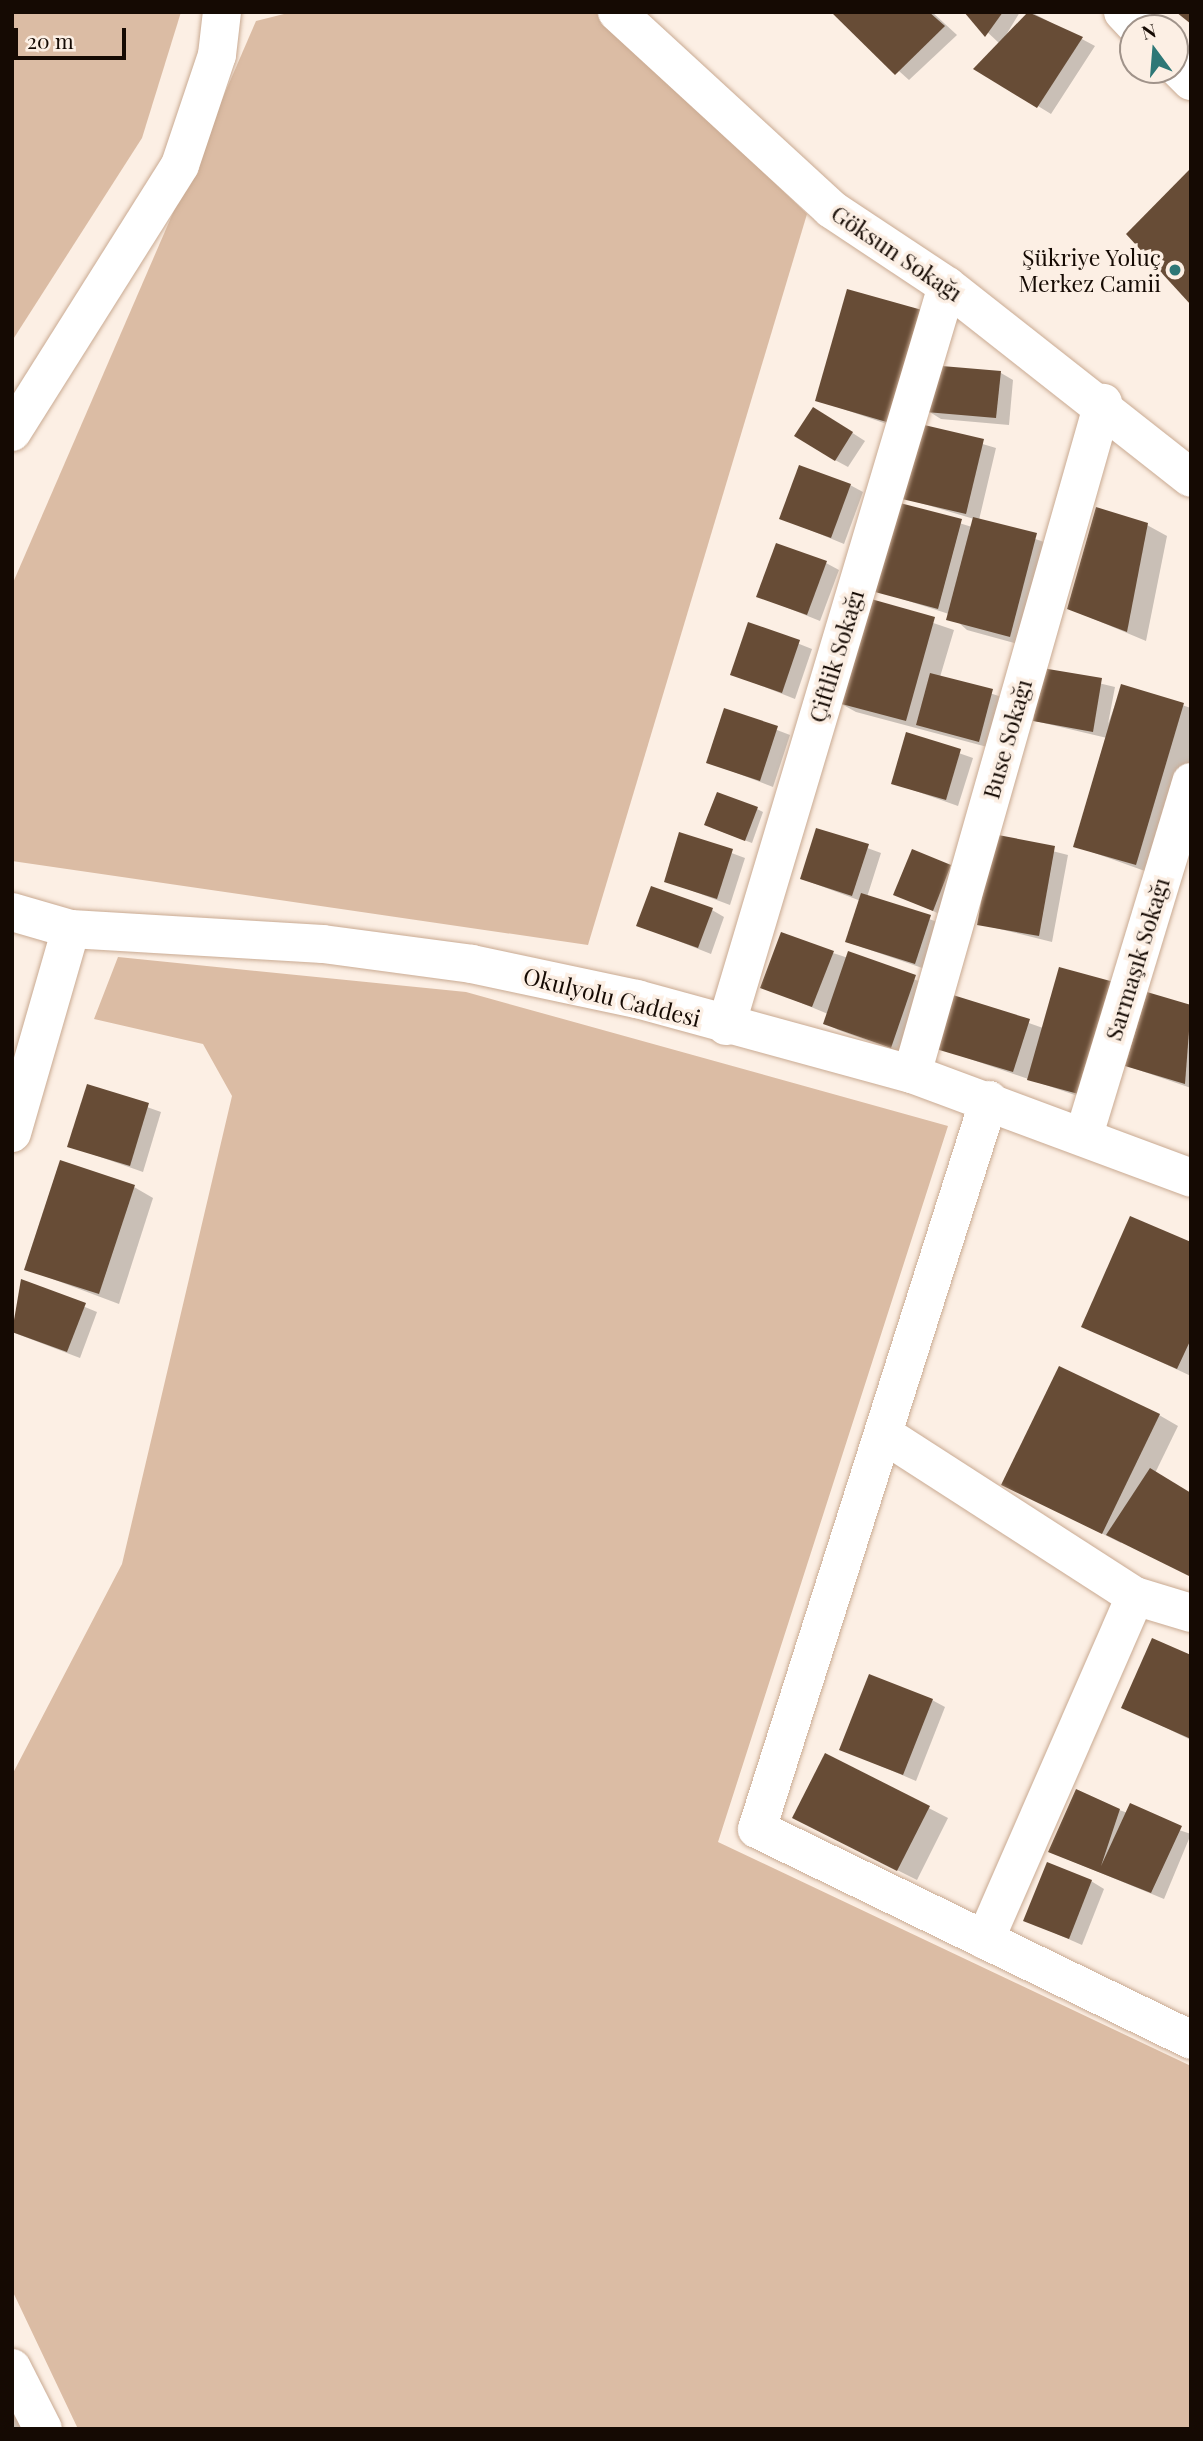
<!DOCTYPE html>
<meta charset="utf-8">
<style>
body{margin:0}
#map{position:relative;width:1203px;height:2441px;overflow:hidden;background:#fcefe4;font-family:"Playfair Display",serif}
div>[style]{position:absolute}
.green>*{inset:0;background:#dbbca4}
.shadow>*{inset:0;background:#0003}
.building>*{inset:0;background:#674c36}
.roads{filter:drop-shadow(0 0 2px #c9aa92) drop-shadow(0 0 2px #c9aa92)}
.street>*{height:38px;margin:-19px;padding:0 19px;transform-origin:19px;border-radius:19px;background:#fff}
.secondary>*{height:38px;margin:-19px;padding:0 19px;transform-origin:19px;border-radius:19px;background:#fff}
.dots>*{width:19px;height:19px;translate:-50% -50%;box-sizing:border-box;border:4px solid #fcefe4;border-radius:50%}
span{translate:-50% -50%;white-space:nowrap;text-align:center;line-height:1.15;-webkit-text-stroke:7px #fcefe4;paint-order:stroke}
.street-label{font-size:23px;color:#150a03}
.poi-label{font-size:23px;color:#150a03}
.right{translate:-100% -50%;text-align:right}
.frame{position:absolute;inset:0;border:14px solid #150a03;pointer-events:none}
.north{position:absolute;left:1119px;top:14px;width:70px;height:70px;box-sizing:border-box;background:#fcefe4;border:2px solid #a0938a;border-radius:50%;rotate:344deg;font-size:19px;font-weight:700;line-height:28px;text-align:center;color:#150a03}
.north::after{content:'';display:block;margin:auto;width:24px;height:32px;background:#2d7776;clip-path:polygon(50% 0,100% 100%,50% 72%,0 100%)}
.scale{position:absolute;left:14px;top:28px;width:112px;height:32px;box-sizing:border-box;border:4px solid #150a03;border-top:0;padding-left:9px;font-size:21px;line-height:24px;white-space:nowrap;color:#150a03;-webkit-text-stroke:5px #fcefe4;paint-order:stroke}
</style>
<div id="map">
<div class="green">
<i style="clip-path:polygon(12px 12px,181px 12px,142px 138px,12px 341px)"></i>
<i style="clip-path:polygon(292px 12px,595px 12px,807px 214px,588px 945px,12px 861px,12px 585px,256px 21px)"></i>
<i style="clip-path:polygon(118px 957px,466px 992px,948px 1126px,718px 1842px,1191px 2066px,1191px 2429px,78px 2429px,12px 2290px,12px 1775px,122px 1564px,232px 1096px,203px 1044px,94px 1019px)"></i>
</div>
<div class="shadow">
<i style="clip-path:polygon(833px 12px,932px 12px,957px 35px,909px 80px)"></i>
<i style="clip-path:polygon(966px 12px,1020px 12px,1003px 40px,1031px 12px,1095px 46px,1051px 114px,976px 68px,1000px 44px)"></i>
<i style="clip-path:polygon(848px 292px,910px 432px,817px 400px)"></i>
<i style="clip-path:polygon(1001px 373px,1013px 380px,1009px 425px,941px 419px,928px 411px)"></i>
<i style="clip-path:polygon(826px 416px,865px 441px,848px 467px,835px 460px)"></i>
<i style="clip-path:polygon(922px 426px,996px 448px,979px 520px,1056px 546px,1029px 647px,967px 630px,949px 614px,877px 591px,901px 505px,972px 527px,974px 519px,904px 498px)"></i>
<i style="clip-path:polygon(850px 485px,863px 492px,844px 544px,781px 518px)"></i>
<i style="clip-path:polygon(1147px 525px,1167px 536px,1146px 641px,1070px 609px)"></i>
<i style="clip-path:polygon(826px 563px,839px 570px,820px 621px,758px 596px)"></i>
<i style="clip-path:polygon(865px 600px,954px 630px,940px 677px,1005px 698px,991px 748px,856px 712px,836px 701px)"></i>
<i style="clip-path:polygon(749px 624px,812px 649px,795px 699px,732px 674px)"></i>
<i style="clip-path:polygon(1044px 670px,1115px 687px,1108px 724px,1122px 686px,1191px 708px,1191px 756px,1156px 875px,1075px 846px,1107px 738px,1035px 721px)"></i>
<i style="clip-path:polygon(725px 710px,790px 735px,773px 787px,708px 762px)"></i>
<i style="clip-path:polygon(907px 735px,973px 758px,958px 806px,893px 783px)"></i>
<i style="clip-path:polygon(757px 809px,763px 812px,752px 843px,712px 828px)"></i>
<i style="clip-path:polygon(818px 830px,881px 853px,867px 897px,943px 924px,928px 970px,847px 942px,861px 901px,802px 879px)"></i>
<i style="clip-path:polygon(680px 834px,745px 858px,730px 905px,666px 881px)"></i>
<i style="clip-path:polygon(994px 836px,1068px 855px,1052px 942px,979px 924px)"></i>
<i style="clip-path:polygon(913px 851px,963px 874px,946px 917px,896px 894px)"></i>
<i style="clip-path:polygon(712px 910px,724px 917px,711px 954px,638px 925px)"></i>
<i style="clip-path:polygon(833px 953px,928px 984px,904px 1054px,838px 1030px,825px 1023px,828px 1014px,763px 987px)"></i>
<i style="clip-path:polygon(954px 997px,1043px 1028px,1101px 1104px,938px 1048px)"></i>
<i style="clip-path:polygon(1191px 1007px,1191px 1088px,1127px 1066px)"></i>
<i style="clip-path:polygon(88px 1086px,161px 1112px,143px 1172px,69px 1146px)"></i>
<i style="clip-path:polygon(134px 1187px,153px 1198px,119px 1304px,26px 1269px)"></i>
<i style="clip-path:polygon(1191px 1244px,1191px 1376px,1083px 1326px)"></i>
<i style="clip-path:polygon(22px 1281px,97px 1312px,80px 1358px,12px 1332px)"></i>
<i style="clip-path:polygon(1159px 1415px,1178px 1426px,1121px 1543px,1003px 1484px)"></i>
<i style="clip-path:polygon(1191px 1657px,1191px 1740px,1123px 1707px)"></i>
<i style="clip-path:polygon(932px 1700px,945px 1707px,916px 1781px,841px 1749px)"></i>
<i style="clip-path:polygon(826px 1755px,948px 1818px,917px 1880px,813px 1828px)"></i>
<i style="clip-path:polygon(1119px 1810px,1191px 1834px,1164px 1899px,1050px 1852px)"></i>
<i style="clip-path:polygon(1091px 1881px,1104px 1889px,1082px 1945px,1025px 1920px)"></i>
<i style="clip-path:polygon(12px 2404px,24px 2429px,12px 2429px)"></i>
</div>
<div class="building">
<i style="clip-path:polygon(831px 12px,929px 12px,945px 26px,895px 75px)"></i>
<i style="clip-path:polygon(964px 12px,1003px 12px,985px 37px)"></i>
<i style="clip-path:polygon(1028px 12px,1083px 37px,1037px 108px,973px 69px)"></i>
<i style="clip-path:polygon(1176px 12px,1191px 12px,1191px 24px)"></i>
<i style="clip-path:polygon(1191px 168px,1191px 305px,1126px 234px)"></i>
<i style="clip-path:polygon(847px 289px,922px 310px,890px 423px,815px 401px)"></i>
<i style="clip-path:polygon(930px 365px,1001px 371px,996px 418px,926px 412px)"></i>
<i style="clip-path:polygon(813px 407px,853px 432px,835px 461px,794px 436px)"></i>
<i style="clip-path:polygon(920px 424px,984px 439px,966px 514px,902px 499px)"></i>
<i style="clip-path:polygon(799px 465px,851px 484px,831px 538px,779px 519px)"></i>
<i style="clip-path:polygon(900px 503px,962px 519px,938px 609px,875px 592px)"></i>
<i style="clip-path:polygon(1096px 507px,1148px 523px,1127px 632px,1067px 609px)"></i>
<i style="clip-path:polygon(973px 517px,1037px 533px,1010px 637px,946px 620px)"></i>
<i style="clip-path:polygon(776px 543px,827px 561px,807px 615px,756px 597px)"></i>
<i style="clip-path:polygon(864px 597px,935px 617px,906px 721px,834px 702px)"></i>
<i style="clip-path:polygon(748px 622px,800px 640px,782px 693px,730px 675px)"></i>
<i style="clip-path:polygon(1042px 668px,1102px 678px,1093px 732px,1033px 721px)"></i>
<i style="clip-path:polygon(930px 673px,993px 689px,979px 742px,916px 725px)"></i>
<i style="clip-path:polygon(1121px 684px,1184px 703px,1136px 865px,1073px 847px)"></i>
<i style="clip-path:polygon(724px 708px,778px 726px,760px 781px,706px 763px)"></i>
<i style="clip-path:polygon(906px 732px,961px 749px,946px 800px,891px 784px)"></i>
<i style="clip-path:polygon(717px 792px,758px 807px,745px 841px,704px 825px)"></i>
<i style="clip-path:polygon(816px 828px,869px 844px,852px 896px,800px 879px)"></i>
<i style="clip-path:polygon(679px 832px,733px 849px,717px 899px,664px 882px)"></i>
<i style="clip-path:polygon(993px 834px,1055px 846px,1039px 936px,977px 925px)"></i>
<i style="clip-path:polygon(912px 849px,951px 865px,933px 911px,893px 895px)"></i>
<i style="clip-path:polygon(651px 886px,713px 908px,698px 948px,636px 926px)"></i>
<i style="clip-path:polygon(861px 893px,931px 915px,915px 964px,845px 942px)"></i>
<i style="clip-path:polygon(781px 932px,834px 951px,812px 1007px,760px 988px)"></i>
<i style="clip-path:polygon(848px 951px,916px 975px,891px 1048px,823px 1024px)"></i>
<i style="clip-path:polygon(1059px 967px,1114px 982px,1082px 1095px,1027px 1080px)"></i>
<i style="clip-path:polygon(1147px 992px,1191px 1005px,1185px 1084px,1125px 1066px)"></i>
<i style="clip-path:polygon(953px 995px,1030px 1019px,1013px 1072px,936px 1049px)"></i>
<i style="clip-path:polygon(87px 1084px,149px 1103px,130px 1166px,67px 1147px)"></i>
<i style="clip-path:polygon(60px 1160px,135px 1185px,99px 1294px,24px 1270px)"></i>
<i style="clip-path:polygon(1130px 1216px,1191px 1242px,1191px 1339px,1177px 1369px,1081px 1327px)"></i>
<i style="clip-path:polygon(21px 1279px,86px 1303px,67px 1352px,12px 1332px)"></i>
<i style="clip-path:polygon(1059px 1366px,1160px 1414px,1102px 1534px,1001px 1485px)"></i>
<i style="clip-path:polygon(1150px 1468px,1191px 1493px,1191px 1577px,1106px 1535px)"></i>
<i style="clip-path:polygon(1152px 1638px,1191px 1655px,1191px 1739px,1121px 1708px)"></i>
<i style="clip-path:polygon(869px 1674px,933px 1699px,903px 1775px,839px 1750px)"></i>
<i style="clip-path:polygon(825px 1753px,930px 1806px,897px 1871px,792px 1818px)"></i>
<i style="clip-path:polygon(1076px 1789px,1120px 1809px,1101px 1866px,1130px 1803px,1182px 1826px,1151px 1893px,1048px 1852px)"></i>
<i style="clip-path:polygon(1047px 1862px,1092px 1880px,1069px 1939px,1023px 1921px)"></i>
</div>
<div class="roads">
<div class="street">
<i style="left:617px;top:12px;width:291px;rotate:42.6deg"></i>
<i style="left:831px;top:209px;width:139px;rotate:33.6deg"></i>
<i style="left:947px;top:286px;width:310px;rotate:38.2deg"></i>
<i style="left:12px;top:432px;width:315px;rotate:-57.8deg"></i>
<i style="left:180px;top:165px;width:116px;rotate:-71.4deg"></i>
<i style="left:217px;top:55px;width:43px;rotate:-83.4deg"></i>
<i style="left:726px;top:1026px;width:772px;rotate:-73.37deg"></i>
<i style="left:912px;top:1074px;width:698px;rotate:-74.11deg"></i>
<i style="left:989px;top:1100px;width:765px;rotate:107.65deg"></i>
<i style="left:757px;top:1829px;width:483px;rotate:25.9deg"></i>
<i style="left:12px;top:1133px;width:212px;rotate:-73.9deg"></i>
<i style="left:1084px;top:1135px;width:369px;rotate:-73.1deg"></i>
<i style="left:885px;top:1435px;width:297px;rotate:32.8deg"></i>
<i style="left:1135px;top:1596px;width:59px;rotate:16.9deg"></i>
<i style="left:985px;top:1940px;width:375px;rotate:-66.4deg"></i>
<i style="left:12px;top:2368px;width:68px;rotate:63.1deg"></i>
</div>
<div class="secondary">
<i style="left:1123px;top:12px;width:22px;rotate:47deg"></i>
<i style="left:1175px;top:65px;width:23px;rotate:45deg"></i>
<i style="left:12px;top:912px;width:61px;rotate:16.1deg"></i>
<i style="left:71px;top:929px;width:252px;rotate:3.4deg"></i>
<i style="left:323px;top:944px;width:150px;rotate:7.6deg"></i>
<i style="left:472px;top:964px;width:169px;rotate:12deg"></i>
<i style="left:637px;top:999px;width:285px;rotate:15.3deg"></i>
<i style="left:912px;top:1074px;width:298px;rotate:20.4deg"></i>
</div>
</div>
<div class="dots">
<i style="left:1175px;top:270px;background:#2d7776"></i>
</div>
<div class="street-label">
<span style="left:897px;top:253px;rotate:34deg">Göksun Sokağı</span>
<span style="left:836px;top:656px;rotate:-73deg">Çiftlik Sokağı</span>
<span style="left:1007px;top:739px;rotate:-74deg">Buse Sokağı</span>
<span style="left:1137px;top:959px;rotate:-73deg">Sarmaşık Sokağı</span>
<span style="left:612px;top:997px;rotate:14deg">Okulyolu Caddesi</span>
</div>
<div class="poi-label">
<span class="right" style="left:1161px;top:270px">Şükriye Yoluç<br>Merkez Camii</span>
</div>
<div class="frame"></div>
<div class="north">N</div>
<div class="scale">20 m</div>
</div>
